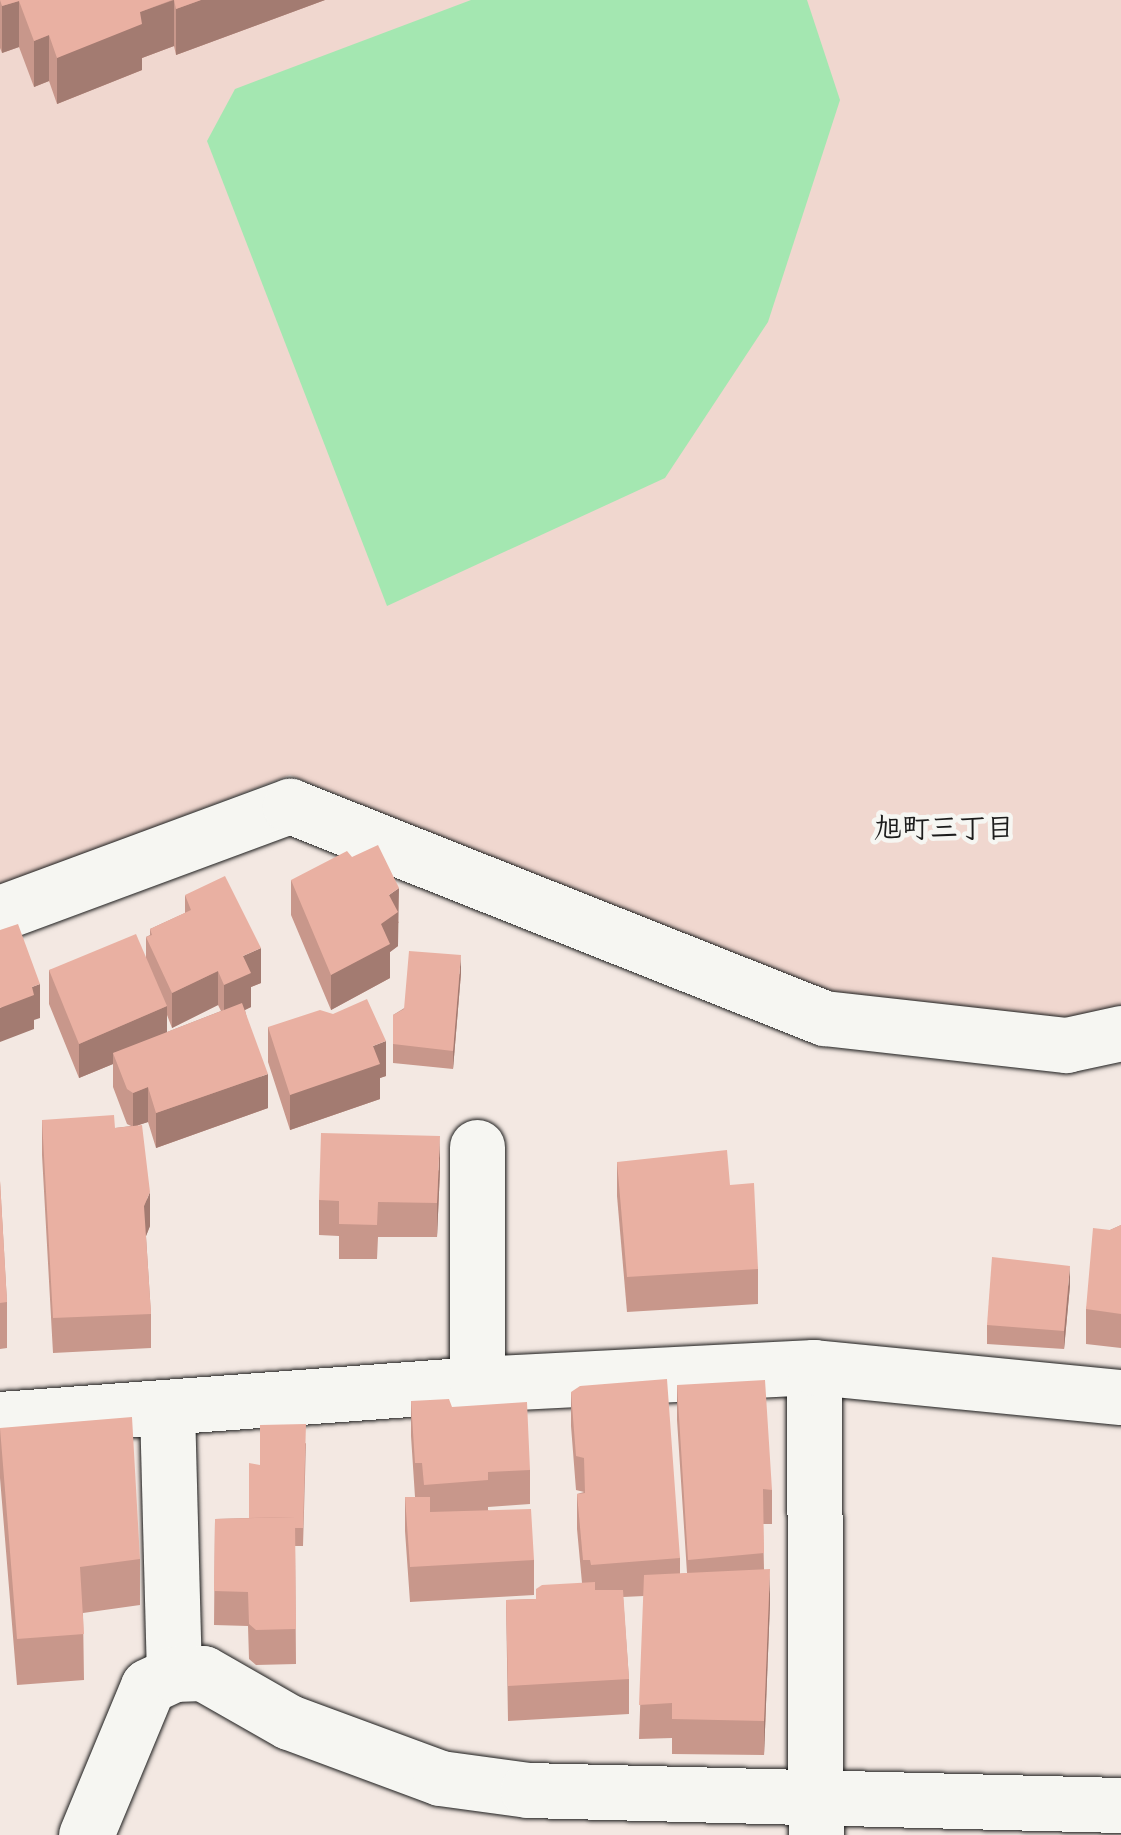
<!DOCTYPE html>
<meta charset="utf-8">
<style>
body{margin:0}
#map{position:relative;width:1121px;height:1835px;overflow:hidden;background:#f3e8e2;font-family:Delius,"Klee One",sans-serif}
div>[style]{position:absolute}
.built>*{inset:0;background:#f0d7cf}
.green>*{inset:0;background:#a4e7b1}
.roads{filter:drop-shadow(0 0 2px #1c1c1c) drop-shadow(0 0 2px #1c1c1c)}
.minor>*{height:55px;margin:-27.5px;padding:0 27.5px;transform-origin:27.5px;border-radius:27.5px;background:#f6f6f2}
.wall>*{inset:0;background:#c8978b}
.shaded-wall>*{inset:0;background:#a37b71}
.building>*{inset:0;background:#e9b0a2}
span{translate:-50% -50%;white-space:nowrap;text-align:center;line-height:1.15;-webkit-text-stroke:9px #f6f6f2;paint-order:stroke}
.neighbourhood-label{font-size:28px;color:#1c1c1c;font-weight:700}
</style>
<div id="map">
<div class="built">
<i style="clip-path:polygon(0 0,1121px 0,1121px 1005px,1029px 1027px,842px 1002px,290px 775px,0 886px)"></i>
</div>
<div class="green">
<i style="clip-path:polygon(471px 0,807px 0,840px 100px,768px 322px,665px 478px,387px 606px,207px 141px,235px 89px)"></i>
</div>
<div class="roads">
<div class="minor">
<i style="left:0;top:913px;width:309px;rotate:-20.3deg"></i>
<i style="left:290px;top:806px;width:575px;rotate:21.65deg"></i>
<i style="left:824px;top:1018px;width:244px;rotate:6.4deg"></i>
<i style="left:1066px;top:1045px;width:56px;rotate:-12.3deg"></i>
<i style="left:477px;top:1147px;width:237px;rotate:90deg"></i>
<i style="left:814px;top:1367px;width:468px;rotate:89.8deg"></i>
<i style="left:167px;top:1408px;width:266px;rotate:88.5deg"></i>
<i style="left:0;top:1419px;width:478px;rotate:-4.2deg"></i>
<i style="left:477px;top:1384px;width:337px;rotate:-2.9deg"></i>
<i style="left:814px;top:1367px;width:308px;rotate:5.6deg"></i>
<i style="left:86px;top:1835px;width:161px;rotate:-67.4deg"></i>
<i style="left:148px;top:1686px;width:29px;rotate:-25deg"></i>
<i style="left:174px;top:1674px;width:29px;rotate:-2deg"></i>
<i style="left:203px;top:1673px;width:99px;rotate:29.7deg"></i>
<i style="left:289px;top:1722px;width:161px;rotate:20.3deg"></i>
<i style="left:440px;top:1778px;width:89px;rotate:7.8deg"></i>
<i style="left:528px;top:1790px;width:593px;rotate:1.45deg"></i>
</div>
</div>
<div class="wall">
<i style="clip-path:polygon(0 0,325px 0,176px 55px,174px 46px,142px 58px,142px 70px,57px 104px,49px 81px,34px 87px,19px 47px,2px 53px,0 48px)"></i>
<i style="clip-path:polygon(291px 880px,399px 922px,398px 923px,398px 946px,390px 952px,390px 978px,331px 1010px,291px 915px)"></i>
<i style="clip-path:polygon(evenodd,185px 895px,261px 983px,251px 987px,251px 1007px,245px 1010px,268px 1108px,156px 1148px,148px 1122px,138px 1125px,150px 1226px,146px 1236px,151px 1314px,151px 1348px,53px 1353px,42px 1155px,42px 1120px,115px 1128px,131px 1126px,127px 1124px,113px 1087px,113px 1064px,79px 1078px,49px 1004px,49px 970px,146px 958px,146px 937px,150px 935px,150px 929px,185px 913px,185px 895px,218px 1005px,221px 1011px,167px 1032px,167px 1015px,172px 1028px,218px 1005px)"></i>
<i style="clip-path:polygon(461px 973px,453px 1069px,393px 1063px,393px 1015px)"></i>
<i style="clip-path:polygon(268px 1027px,386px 1076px,380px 1078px,380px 1099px,290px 1130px,268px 1062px)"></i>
<i style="clip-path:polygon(617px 1162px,730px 1185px,758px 1269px,758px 1304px,627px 1312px,617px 1196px)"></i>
<i style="clip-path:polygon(440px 1170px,437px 1237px,378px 1237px,377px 1259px,339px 1259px,339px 1236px,319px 1235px,319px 1200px)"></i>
<i style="clip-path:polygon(0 1181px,7px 1302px,7px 1348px,0 1349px)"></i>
<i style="clip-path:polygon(1121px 1225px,1121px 1348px,1086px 1344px,1086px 1309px,1110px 1230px)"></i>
<i style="clip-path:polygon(1070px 1285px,1064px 1349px,987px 1344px,987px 1325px)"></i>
<i style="clip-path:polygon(677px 1385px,772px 1490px,772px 1524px,763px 1524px,764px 1569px,770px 1603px,764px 1755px,672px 1754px,672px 1738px,639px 1739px,644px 1596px,623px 1597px,629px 1679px,629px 1714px,508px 1721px,506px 1600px,536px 1599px,582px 1583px,577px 1529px,577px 1494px,584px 1492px,576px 1490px,571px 1426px,571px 1392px,680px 1558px,680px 1574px,687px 1573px,677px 1420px)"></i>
<i style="clip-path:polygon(411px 1401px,452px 1407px,530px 1470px,530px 1504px,488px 1507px,488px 1510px,534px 1560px,534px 1595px,410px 1602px,405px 1531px,405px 1497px,415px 1497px,411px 1436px)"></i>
<i style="clip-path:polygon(0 1428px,140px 1559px,140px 1605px,83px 1613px,84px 1680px,17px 1685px,0 1478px)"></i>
<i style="clip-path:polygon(306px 1443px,303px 1546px,295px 1546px,296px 1664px,256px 1665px,249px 1659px,248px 1626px,214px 1625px,215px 1519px,249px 1518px,260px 1465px)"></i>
</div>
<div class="shaded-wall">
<i style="clip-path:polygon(174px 0,174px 46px,142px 58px,142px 70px,57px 104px,57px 58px,140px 12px)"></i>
<i style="clip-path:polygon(201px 0,325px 0,176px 55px,176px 9px)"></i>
<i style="clip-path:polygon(19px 1px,19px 47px,2px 53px,2px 6px)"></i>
<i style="clip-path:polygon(49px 35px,49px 81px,34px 87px,34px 41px)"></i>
<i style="clip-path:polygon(399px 888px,398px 946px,390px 952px,390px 978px,331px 1010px,331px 975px,381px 924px,389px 895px)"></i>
<i style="clip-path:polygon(261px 948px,261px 983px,251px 987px,251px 1007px,224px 1020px,224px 985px,243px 956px)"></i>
<i style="clip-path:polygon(461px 955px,461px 973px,453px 1069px,453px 1051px)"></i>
<i style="clip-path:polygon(218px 971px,218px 1005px,172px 1028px,172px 993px)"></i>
<i style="clip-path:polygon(40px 984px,40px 1018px,34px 1020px,34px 1029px,0 1042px,0 1008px,32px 987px)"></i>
<i style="clip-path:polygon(167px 1006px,167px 1041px,113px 1053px,113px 1064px,79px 1078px,79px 1044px)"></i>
<i style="clip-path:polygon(386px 1041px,386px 1076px,380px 1078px,380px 1099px,290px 1130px,290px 1095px,373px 1046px)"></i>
<i style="clip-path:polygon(268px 1074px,268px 1108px,156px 1148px,156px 1113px)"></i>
<i style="clip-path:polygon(148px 1087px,148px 1122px,133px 1127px,133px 1093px)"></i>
<i style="clip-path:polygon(440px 1136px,440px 1170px,437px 1237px,437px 1203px)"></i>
<i style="clip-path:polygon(150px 1192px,150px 1226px,144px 1241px,144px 1206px)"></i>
<i style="clip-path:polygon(1070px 1266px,1070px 1285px,1064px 1349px,1064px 1331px)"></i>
<i style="clip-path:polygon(770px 1569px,770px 1603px,764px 1755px,764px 1721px)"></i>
</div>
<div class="building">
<i style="clip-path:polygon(0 0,172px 0,140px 12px,142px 24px,57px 58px,49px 35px,34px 41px,19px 1px,2px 6px)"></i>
<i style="clip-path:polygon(174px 0,201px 0,176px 9px)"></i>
<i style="clip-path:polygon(378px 845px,399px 888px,389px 895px,398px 912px,381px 924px,390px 944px,331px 975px,291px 880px,347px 851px,352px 857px)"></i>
<i style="clip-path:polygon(225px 876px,261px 948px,243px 956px,251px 973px,224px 985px,218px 971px,172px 993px,146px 937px,152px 935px,150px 929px,191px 910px,185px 895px)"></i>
<i style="clip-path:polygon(18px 924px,40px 984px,32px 987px,34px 995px,0 1008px,0 930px)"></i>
<i style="clip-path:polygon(136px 934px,167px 1006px,79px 1044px,49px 970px)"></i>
<i style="clip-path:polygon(409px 951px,461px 955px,453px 1051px,393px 1044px,393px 1015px,404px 1009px)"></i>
<i style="clip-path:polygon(367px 999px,386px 1041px,373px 1046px,380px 1064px,290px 1095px,268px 1027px,320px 1010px,333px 1014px)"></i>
<i style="clip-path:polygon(242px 1003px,268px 1074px,156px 1113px,148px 1087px,133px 1093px,127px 1089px,113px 1053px)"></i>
<i style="clip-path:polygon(114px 1115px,115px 1128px,142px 1125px,150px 1192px,144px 1206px,151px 1314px,53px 1318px,42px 1120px)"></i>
<i style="clip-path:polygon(321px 1133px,440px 1136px,437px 1203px,378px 1202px,377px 1225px,339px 1224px,339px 1201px,319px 1200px)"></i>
<i style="clip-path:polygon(727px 1150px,730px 1185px,754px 1183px,758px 1269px,627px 1277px,617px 1162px)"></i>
<i style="clip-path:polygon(0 1181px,7px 1302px,0 1303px)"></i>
<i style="clip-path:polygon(1121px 1225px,1121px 1314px,1086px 1309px,1093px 1228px,1110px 1230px)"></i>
<i style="clip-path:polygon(992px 1257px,1070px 1266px,1064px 1331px,987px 1325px)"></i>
<i style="clip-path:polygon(667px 1379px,680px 1558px,591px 1565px,590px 1560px,583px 1560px,577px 1494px,585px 1493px,584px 1458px,576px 1456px,571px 1392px,580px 1386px)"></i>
<i style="clip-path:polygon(765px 1380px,772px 1490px,763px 1489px,764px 1553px,688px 1560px,677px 1385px)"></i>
<i style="clip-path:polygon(449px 1399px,452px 1407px,527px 1402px,530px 1470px,488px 1472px,488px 1480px,424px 1485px,422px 1463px,415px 1463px,411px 1401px)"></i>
<i style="clip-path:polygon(132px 1417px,140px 1559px,80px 1567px,84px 1634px,17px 1639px,0 1428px)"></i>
<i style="clip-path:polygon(306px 1424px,303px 1528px,295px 1528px,295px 1517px,249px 1518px,249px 1463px,260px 1465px,260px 1425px)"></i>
<i style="clip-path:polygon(405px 1497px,430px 1497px,430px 1512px,531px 1509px,534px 1560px,410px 1567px)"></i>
<i style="clip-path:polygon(295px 1517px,296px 1629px,256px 1630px,249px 1624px,248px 1592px,214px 1591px,215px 1519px)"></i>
<i style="clip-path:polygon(770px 1569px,764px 1721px,672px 1719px,672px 1703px,639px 1705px,644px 1575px)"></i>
<i style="clip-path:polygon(595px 1582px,595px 1590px,623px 1590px,629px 1679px,508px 1686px,506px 1600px,536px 1599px,536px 1589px,542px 1585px)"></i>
</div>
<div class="neighbourhood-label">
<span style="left:944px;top:827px">旭町三丁目</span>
</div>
</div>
